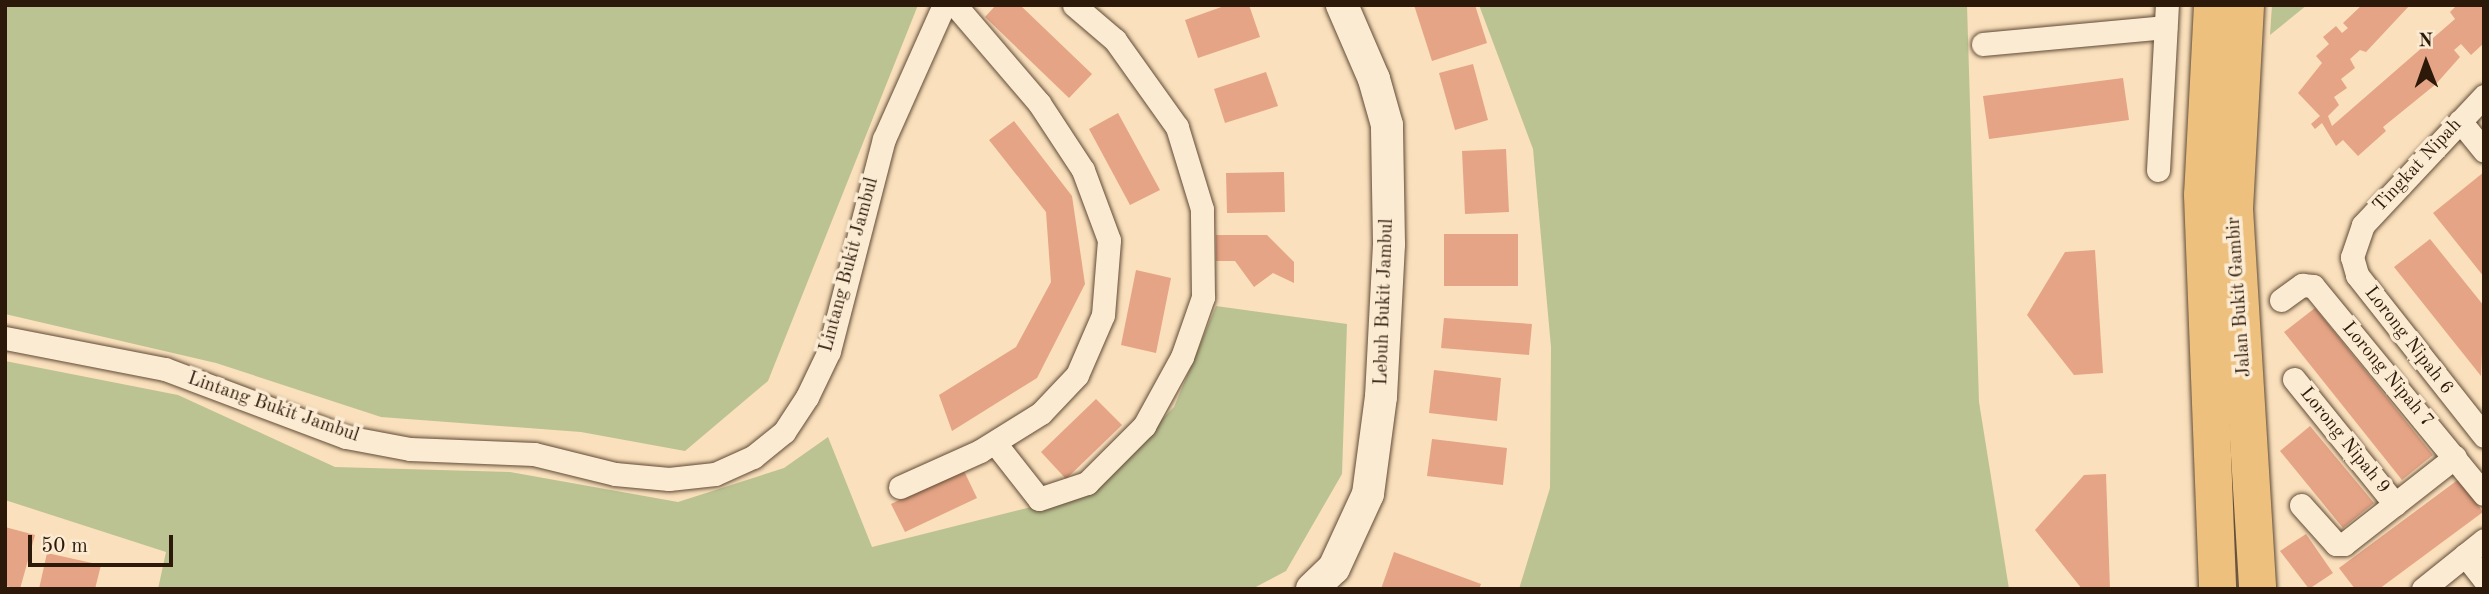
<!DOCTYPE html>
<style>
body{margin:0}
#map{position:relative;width:2489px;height:594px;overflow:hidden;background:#fae0bc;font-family:"Old Standard TT",serif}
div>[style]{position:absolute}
.green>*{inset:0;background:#bbc393}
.building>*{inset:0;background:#e5a485}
.roads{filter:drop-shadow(0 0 2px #604b36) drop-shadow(0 0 2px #604b36)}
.minor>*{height:23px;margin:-11.5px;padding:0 11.5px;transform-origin:11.5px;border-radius:11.5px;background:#fcebd3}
.secondary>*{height:32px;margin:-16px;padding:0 16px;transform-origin:16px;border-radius:16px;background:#fcebd3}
.primary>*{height:37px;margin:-18.5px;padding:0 18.5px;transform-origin:18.5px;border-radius:18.5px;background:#edc07e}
span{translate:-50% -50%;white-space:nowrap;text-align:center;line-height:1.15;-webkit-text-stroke:7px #fcebd3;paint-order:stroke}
.street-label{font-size:19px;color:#2d190a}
.frame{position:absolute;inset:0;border:7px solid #2d190a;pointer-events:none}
.north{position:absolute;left:2391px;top:28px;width:70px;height:70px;-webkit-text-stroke:5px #fcebd3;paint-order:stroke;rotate:359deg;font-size:19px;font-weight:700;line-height:28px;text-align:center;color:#2d190a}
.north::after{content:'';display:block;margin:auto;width:24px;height:32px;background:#2d190a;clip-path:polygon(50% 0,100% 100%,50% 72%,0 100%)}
.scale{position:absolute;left:28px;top:535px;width:145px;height:32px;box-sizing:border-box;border:4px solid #2d190a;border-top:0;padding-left:9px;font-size:21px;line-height:24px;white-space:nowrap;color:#2d190a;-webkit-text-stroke:5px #fcebd3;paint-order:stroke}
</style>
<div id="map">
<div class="green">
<i style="clip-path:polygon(5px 5px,918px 5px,768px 381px,685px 451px,581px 432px,381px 417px,216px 363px,5px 314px)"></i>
<i style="clip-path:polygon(1479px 5px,1967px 5px,1979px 402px,2009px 589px,1519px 589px,1550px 488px,1551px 347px,1533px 149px)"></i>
<i style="clip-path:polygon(2272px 5px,2307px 5px,2270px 35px)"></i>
<i style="clip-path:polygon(1216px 306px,1347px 324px,1342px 474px,1286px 571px,1252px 589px,158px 589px,166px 552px,5px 500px,5px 361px,178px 395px,335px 467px,510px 472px,678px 502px,784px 468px,828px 437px,872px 547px,1091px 492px,1174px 407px)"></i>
</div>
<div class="building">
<i style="clip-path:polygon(996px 5px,1020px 5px,1092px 74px,1069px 98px,985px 17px)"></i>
<i style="clip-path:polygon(1227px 5px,1249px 5px,1260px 37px,1198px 58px,1185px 20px)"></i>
<i style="clip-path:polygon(1414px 5px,1475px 5px,1487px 43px,1432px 61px)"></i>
<i style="clip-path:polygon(2362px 5px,2410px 5px,2366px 52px,2360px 50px,2350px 59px,2355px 68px,2341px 79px,2347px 88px,2334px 97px,2339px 105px,2328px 116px,2332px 126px,2455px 19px,2450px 12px,2457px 5px,2484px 5px,2484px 43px,2471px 55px,2461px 44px,2454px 50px,2460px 57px,2436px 84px,2383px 127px,2386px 131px,2358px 156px,2343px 140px,2336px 146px,2322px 123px,2315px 129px,2311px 124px,2320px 116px,2298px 93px,2322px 63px,2316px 56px,2329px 44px,2323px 37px,2336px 26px,2342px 33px,2348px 28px,2343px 23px)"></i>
<i style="clip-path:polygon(1473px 64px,1488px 120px,1455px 130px,1439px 73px)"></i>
<i style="clip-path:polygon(1266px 72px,1278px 106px,1225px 123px,1214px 89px)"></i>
<i style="clip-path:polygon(2123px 78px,2129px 120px,1989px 139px,1983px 96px)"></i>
<i style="clip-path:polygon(1118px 113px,1160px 190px,1130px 205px,1089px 129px)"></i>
<i style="clip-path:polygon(1014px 121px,1072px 196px,1085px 284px,1037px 378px,952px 431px,939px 395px,1016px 347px,1051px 282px,1046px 212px,989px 140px)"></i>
<i style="clip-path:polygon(1506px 149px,1509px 212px,1465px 214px,1462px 151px)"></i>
<i style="clip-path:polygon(1284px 172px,1285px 212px,1227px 213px,1226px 173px)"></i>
<i style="clip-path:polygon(2484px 172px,2484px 277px,2433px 213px)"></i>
<i style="clip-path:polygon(1444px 234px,1518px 234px,1518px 286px,1444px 286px)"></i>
<i style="clip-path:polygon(1216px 235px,1267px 235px,1294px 262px,1294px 283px,1273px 273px,1254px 287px,1235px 261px,1216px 261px)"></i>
<i style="clip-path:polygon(2430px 239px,2484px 306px,2481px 376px,2394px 267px)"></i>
<i style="clip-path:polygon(2095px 250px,2103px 373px,2074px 375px,2027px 315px,2065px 252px)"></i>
<i style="clip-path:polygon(1136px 270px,1171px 278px,1156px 353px,1121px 345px)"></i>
<i style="clip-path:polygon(2315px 308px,2433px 455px,2402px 480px,2284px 332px)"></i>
<i style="clip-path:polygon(1444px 318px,1532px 324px,1529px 355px,1441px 348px)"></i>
<i style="clip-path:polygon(1434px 370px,1501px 378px,1497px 421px,1429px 413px)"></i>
<i style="clip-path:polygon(1096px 399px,1122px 425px,1066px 479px,1041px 452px)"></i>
<i style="clip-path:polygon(2310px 426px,2374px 503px,2343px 528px,2280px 451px)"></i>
<i style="clip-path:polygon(1432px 439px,1507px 448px,1503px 485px,1427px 476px)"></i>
<i style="clip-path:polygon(963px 469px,977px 498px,905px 532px,891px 504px)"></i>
<i style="clip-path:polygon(2106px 474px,2110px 589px,2082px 589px,2035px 530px,2084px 475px)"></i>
<i style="clip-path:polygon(2459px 479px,2483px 512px,2379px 589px,2355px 589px,2339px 568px)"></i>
<i style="clip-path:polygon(5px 527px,35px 535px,20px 589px,5px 586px)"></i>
<i style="clip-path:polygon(2306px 534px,2333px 573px,2309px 589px,2280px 551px)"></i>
<i style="clip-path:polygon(1394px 552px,1481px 584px,1479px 589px,1381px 589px)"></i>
<i style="clip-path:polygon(47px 553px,101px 565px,95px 589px,39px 589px)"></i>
</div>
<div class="roads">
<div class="minor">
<i style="left:1983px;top:44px;width:183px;rotate:-5.3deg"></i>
<i style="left:2484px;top:96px;width:177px;rotate:133.2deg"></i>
<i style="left:2363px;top:225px;width:34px;rotate:109deg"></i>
<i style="left:2352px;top:257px;width:19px;rotate:74deg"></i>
<i style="left:2357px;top:275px;width:205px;rotate:51.7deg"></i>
<i style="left:2460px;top:121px;width:38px;rotate:51deg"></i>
<i style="left:2158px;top:170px;width:165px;rotate:-86.9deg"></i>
<i style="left:2281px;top:300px;width:26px;rotate:-36deg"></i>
<i style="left:2302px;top:285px;width:11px;rotate:5deg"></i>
<i style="left:2313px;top:286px;width:269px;rotate:50.6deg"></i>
<i style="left:5px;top:338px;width:163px;rotate:11deg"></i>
<i style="left:165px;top:369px;width:193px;rotate:20.6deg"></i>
<i style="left:346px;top:437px;width:65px;rotate:10.6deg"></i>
<i style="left:410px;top:449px;width:124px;rotate:2.3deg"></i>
<i style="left:534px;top:454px;width:83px;rotate:13.9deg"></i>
<i style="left:615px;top:474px;width:54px;rotate:5.3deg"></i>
<i style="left:669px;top:479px;width:46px;rotate:-6.2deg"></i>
<i style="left:715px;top:474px;width:42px;rotate:-24.1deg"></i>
<i style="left:753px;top:457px;width:40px;rotate:-39deg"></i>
<i style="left:784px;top:432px;width:42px;rotate:-56.7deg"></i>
<i style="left:807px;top:397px;width:51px;rotate:-64.4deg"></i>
<i style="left:829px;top:351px;width:219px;rotate:-75.5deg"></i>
<i style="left:884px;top:139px;width:147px;rotate:-65.9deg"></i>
<i style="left:2294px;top:379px;width:161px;rotate:51.1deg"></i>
<i style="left:995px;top:443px;width:71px;rotate:51.8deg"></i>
<i style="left:1039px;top:499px;width:51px;rotate:-18.4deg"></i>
<i style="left:1087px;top:483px;width:81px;rotate:-45deg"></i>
<i style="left:1144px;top:426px;width:79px;rotate:-61.2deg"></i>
<i style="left:1182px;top:357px;width:64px;rotate:-70.7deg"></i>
<i style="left:1203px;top:297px;width:88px;rotate:-90.7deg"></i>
<i style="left:1202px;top:209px;width:86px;rotate:-107deg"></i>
<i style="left:1177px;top:127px;width:107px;rotate:-125.5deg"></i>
<i style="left:1115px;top:40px;width:54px;rotate:-139.5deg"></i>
<i style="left:900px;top:487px;width:88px;rotate:-24.2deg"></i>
<i style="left:980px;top:451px;width:72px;rotate:-31.9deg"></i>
<i style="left:1041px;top:413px;width:52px;rotate:-46.5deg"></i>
<i style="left:1077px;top:375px;width:65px;rotate:-66.6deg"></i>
<i style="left:1103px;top:315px;width:75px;rotate:-85.4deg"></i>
<i style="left:1109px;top:240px;width:75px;rotate:-110.4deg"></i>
<i style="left:1083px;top:170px;width:80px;rotate:-123.3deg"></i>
<i style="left:1039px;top:103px;width:129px;rotate:-130.6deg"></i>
<i style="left:2301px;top:505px;width:52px;rotate:48.1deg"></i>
<i style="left:2336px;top:544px;width:8px"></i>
<i style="left:2344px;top:544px;width:141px;rotate:-38.1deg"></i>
<i style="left:2465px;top:555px;width:31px;rotate:52deg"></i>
<i style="left:2423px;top:589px;width:78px;rotate:-38.8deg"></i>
</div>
<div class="secondary">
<i style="left:1312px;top:589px;width:30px;rotate:-44deg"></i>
<i style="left:1334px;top:568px;width:81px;rotate:-65.3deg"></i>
<i style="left:1368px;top:494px;width:98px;rotate:-82.4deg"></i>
<i style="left:1381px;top:397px;width:153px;rotate:-87deg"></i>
<i style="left:1389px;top:244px;width:119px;rotate:-91deg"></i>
<i style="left:1387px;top:125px;width:48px;rotate:-105.8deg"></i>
<i style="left:1374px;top:79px;width:81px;rotate:-113.4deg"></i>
</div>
<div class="primary">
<i style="left:2212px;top:5px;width:189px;rotate:93deg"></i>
<i style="left:2202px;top:194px;width:395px;rotate:87.8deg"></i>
<i style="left:2245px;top:5px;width:204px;rotate:93.1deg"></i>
<i style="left:2234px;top:209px;width:381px;rotate:86.5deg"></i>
</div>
</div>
<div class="street-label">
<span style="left:2418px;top:166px;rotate:-47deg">Tingkat Nipah</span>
<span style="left:850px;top:265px;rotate:-75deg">Lintang Bukit Jambul</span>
<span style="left:2240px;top:297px;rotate:-94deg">Jalan Bukit Gambir</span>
<span style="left:1385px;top:302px;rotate:-88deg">Lebuh Bukit Jambul</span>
<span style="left:2408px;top:341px;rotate:52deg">Lorong Nipah 6</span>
<span style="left:2387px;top:375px;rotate:50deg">Lorong Nipah 7</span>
<span style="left:273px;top:408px;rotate:19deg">Lintang Bukit Jambul</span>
<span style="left:2344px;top:441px;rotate:51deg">Lorong Nipah 9</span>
</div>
<div class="frame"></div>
<div class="north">N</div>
<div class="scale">50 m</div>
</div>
